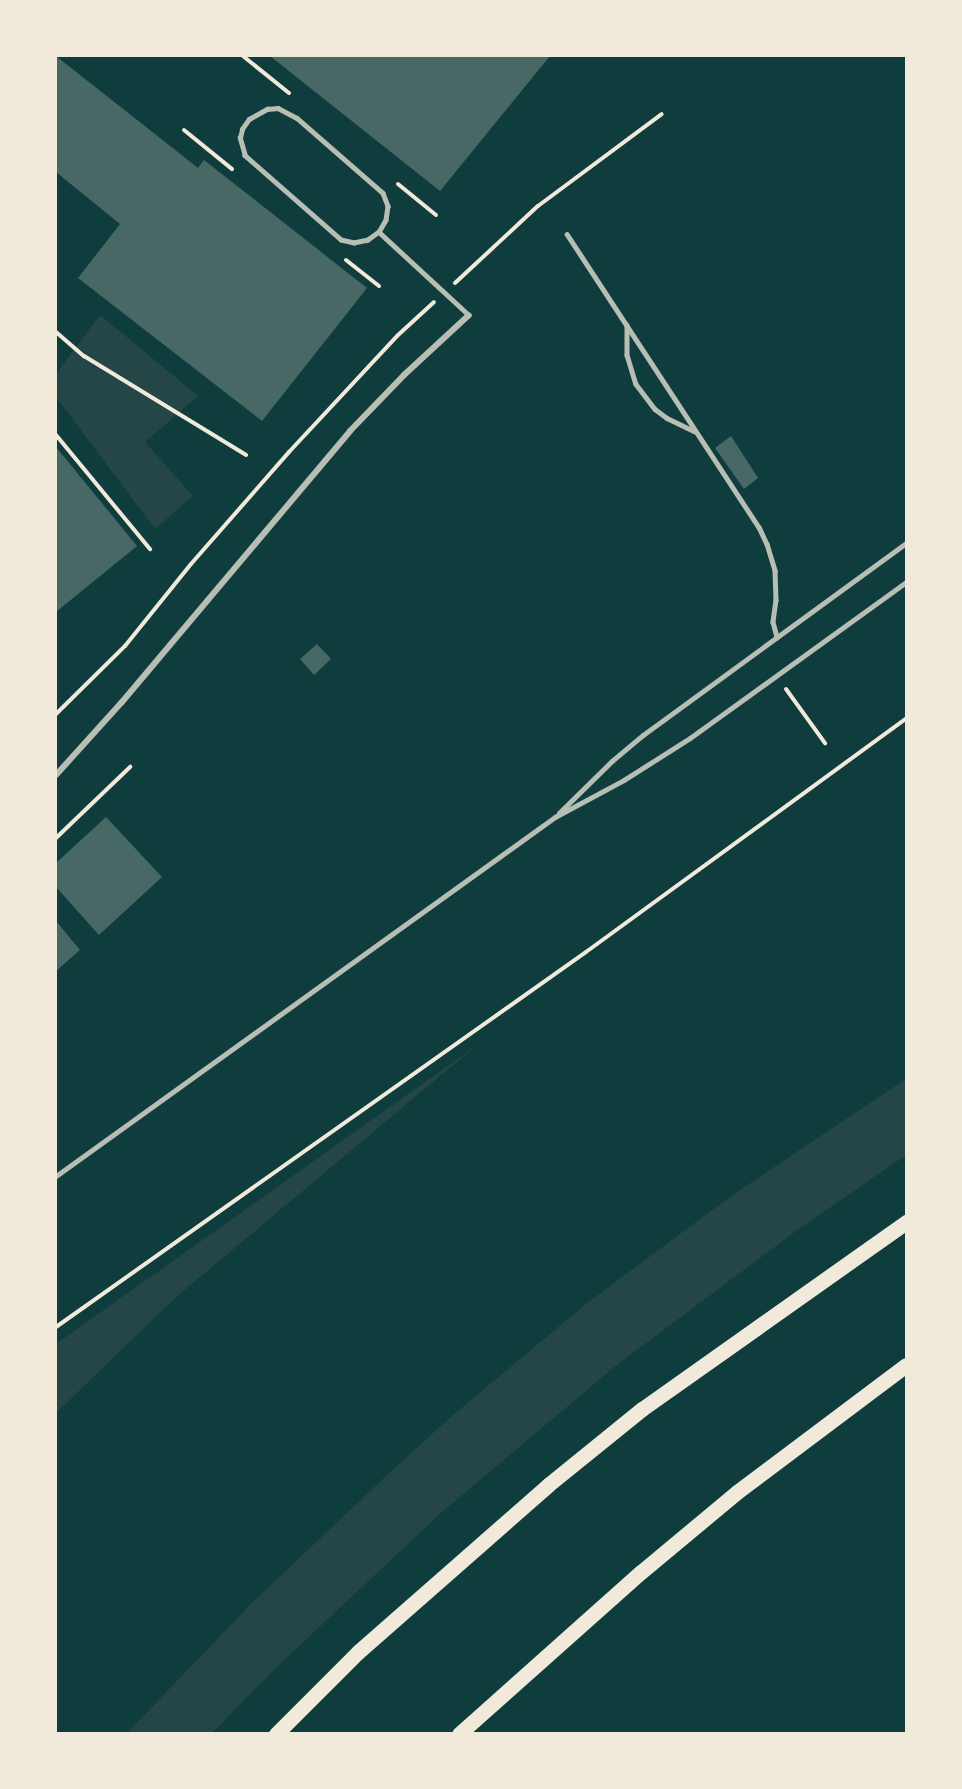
<!DOCTYPE html>
<style>
body{margin:0}
#map{position:relative;width:962px;height:1789px;overflow:hidden;background:#0f3d3e;font-family:Literata,serif}
div>[style]{position:absolute}
.green>*{inset:0;background:#244646}
.building>*{inset:0;background:#486865}
.path>*{height:4px;margin:-2px;padding:0 2px;transform-origin:2px;border-radius:2px;background:#f1e9da}
.service>*{height:4.5px;margin:-2.25px;padding:0 2.25px;transform-origin:2.25px;border-radius:2.25px;background:#b8beb3}
.minor>*{height:6px;margin:-3px;padding:0 3px;transform-origin:3px;border-radius:3px;background:#b8beb3}
.primary>*{height:15px;margin:-7.5px;padding:0 7.5px;transform-origin:7.5px;border-radius:7.5px;background:#f1e9da}
span{translate:-50% -50%;white-space:nowrap;text-align:center;line-height:1.15;-webkit-text-stroke:6px #f1e9da;paint-order:stroke}
.frame{position:absolute;inset:0;border:57px solid #f1e9da;pointer-events:none}
</style>
<div id="map">
<div class="green">
<i style="clip-path:polygon(100px 315px,198px 396px,145px 442px,193px 496px,155px 529px,56px 397px,56px 374px)"></i>
<i style="clip-path:polygon(477px 1045px,175px 1298px,56px 1413px,56px 1344px)"></i>
<i style="clip-path:polygon(906px 1079px,906px 1155px,796px 1231px,613px 1368px,442px 1512px,279px 1665px,212px 1733px,127px 1733px,252px 1603px,387px 1475px,453px 1415px,586px 1304px,731px 1196px)"></i>
</div>
<div class="building">
<i style="clip-path:polygon(56px 56px,198px 168px,204px 160px,367px 288px,262px 421px,78px 278px,120px 224px,56px 172px)"></i>
<i style="clip-path:polygon(270px 56px,550px 56px,440px 191px)"></i>
<i style="clip-path:polygon(731px 436px,758px 478px,744px 489px,715px 448px)"></i>
<i style="clip-path:polygon(56px 447px,137px 546px,56px 612px)"></i>
<i style="clip-path:polygon(317px 644px,331px 659px,314px 675px,300px 659px)"></i>
<i style="clip-path:polygon(106px 817px,162px 877px,99px 935px,56px 887px,56px 863px)"></i>
<i style="clip-path:polygon(56px 921px,80px 950px,56px 971px)"></i>
</div>
<div class="path">
<i style="left:243px;top:56px;width:59px;rotate:38.8deg"></i>
<i style="left:184px;top:130px;width:62px;rotate:39.1deg"></i>
<i style="left:398px;top:184px;width:49px;rotate:39.2deg"></i>
<i style="left:346px;top:260px;width:42px;rotate:38.2deg"></i>
<i style="left:455px;top:283px;width:113px;rotate:-42.9deg"></i>
<i style="left:538px;top:206px;width:154px;rotate:-36.6deg"></i>
<i style="left:56px;top:332px;width:37px;rotate:41deg"></i>
<i style="left:84px;top:356px;width:190px;rotate:31.4deg"></i>
<i style="left:56px;top:435px;width:148px;rotate:50.5deg"></i>
<i style="left:786px;top:689px;width:67px;rotate:54.2deg"></i>
<i style="left:56px;top:714px;width:97px;rotate:-44.6deg"></i>
<i style="left:125px;top:646px;width:105px;rotate:-51.2deg"></i>
<i style="left:191px;top:564px;width:149px;rotate:-48.8deg"></i>
<i style="left:289px;top:452px;width:158px;rotate:-47deg"></i>
<i style="left:397px;top:336px;width:50px;rotate:-42.6deg"></i>
<i style="left:56px;top:838px;width:103px;rotate:-43.8deg"></i>
<i style="left:56px;top:1327px;width:649px;rotate:-35.28deg"></i>
<i style="left:586px;top:952px;width:396px;rotate:-36.1deg"></i>
</div>
<div class="service">
<i style="left:278px;top:108px;width:21px;rotate:28deg"></i>
<i style="left:297px;top:118px;width:114px;rotate:41.1deg"></i>
<i style="left:383px;top:193px;width:14px;rotate:69deg"></i>
<i style="left:388px;top:206px;width:14px;rotate:98deg"></i>
<i style="left:386px;top:220px;width:14px;rotate:120deg"></i>
<i style="left:379px;top:232px;width:14px;rotate:144deg"></i>
<i style="left:368px;top:240px;width:14px;rotate:168deg"></i>
<i style="left:354px;top:243px;width:13px;rotate:-167deg"></i>
<i style="left:341px;top:240px;width:128px;rotate:-138.8deg"></i>
<i style="left:245px;top:156px;width:19px;rotate:-106deg"></i>
<i style="left:240px;top:138px;width:9px;rotate:-77deg"></i>
<i style="left:242px;top:129px;width:12px;rotate:-55deg"></i>
<i style="left:249px;top:119px;width:21px;rotate:-29deg"></i>
<i style="left:267px;top:109px;width:11px;rotate:-5deg"></i>
<i style="left:379px;top:232px;width:122px;rotate:42.7deg"></i>
<i style="left:567px;top:234px;width:350px;rotate:56.8deg"></i>
<i style="left:759px;top:527px;width:19px;rotate:65deg"></i>
<i style="left:767px;top:544px;width:28px;rotate:73deg"></i>
<i style="left:775px;top:571px;width:29px;rotate:88deg"></i>
<i style="left:776px;top:600px;width:22px;rotate:98deg"></i>
<i style="left:773px;top:622px;width:16px;rotate:75deg"></i>
<i style="left:627px;top:325px;width:30px;rotate:90deg"></i>
<i style="left:627px;top:355px;width:30px;rotate:73deg"></i>
<i style="left:636px;top:384px;width:31px;rotate:53deg"></i>
<i style="left:655px;top:409px;width:15px;rotate:37deg"></i>
<i style="left:667px;top:418px;width:30px;rotate:26deg"></i>
<i style="left:559px;top:813px;width:74px;rotate:-44.5deg"></i>
<i style="left:612px;top:761px;width:40px;rotate:-40deg"></i>
<i style="left:643px;top:735px;width:326px;rotate:-36.1deg"></i>
<i style="left:56px;top:1176px;width:615px;rotate:-35.73deg"></i>
<i style="left:555px;top:817px;width:78px;rotate:-28.2deg"></i>
<i style="left:624px;top:780px;width:78px;rotate:-32.5deg"></i>
<i style="left:690px;top:738px;width:266px;rotate:-35.8deg"></i>
</div>
<div class="minor">
<i style="left:56px;top:775px;width:98px;rotate:-47.9deg"></i>
<i style="left:122px;top:702px;width:354px;rotate:-49.9deg"></i>
<i style="left:350px;top:431px;width:78px;rotate:-46deg"></i>
<i style="left:404px;top:375px;width:88px;rotate:-42.7deg"></i>
</div>
<div class="primary">
<i style="left:276px;top:1734px;width:116px;rotate:-45deg"></i>
<i style="left:358px;top:1652px;width:253px;rotate:-41.3deg"></i>
<i style="left:548px;top:1485px;width:121px;rotate:-39deg"></i>
<i style="left:642px;top:1409px;width:324px;rotate:-35.3deg"></i>
<i style="left:459px;top:1734px;width:244px;rotate:-41.7deg"></i>
<i style="left:641px;top:1572px;width:125px;rotate:-39.8deg"></i>
<i style="left:737px;top:1492px;width:211px;rotate:-36.9deg"></i>
</div>
<div class="frame"></div>
</div>
